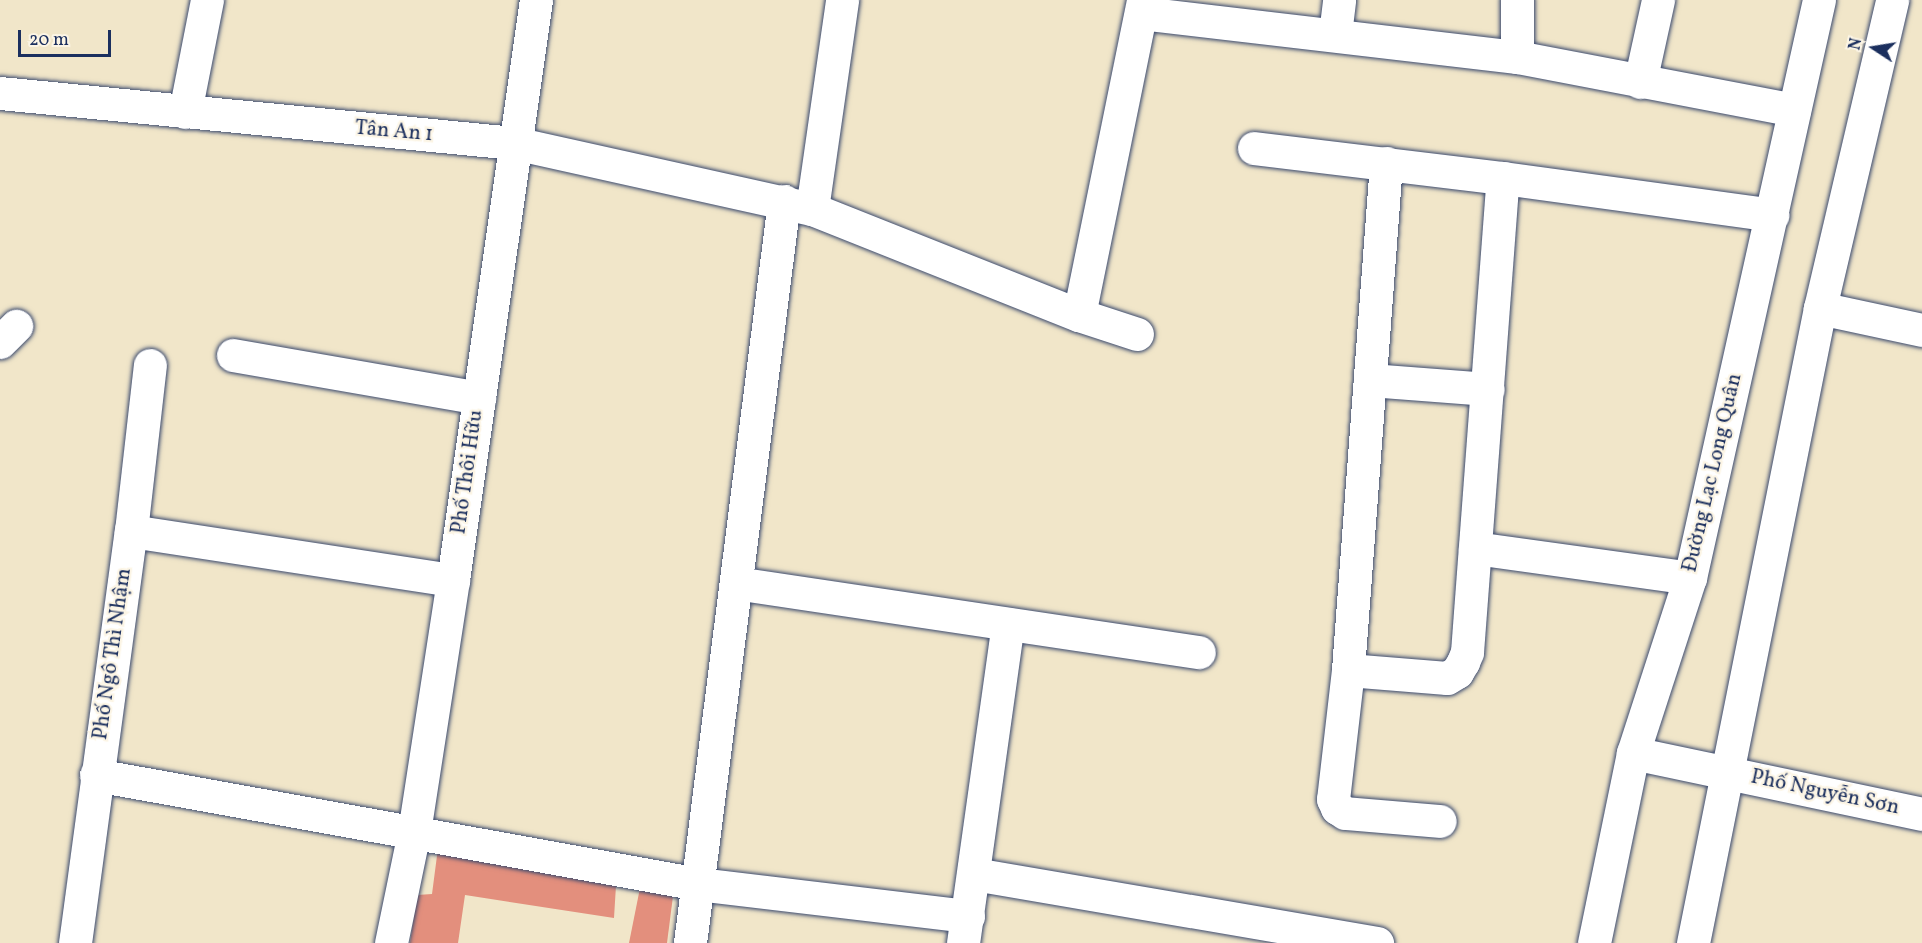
<!DOCTYPE html>
<meta charset="utf-8">
<style>
body{margin:0}
#map{position:relative;width:1922px;height:943px;overflow:hidden;background:#f1e6c9;font-family:Vollkorn,serif}
div>[style]{position:absolute}
.building>*{inset:0;background:#e38f7d}
.roads{filter:drop-shadow(0 0 2px #3b4a6e) drop-shadow(0 0 2px #3b4a6e)}
.minor>*{height:33px;margin:-16.5px;padding:0 16.5px;transform-origin:16.5px;border-radius:16.5px;background:#fff}
span{translate:-50% -50%;white-space:nowrap;text-align:center;line-height:1.15;-webkit-text-stroke:4.5px #fcf5e5;paint-order:stroke}
.street-label{font-size:21px;color:#1b2f5e}
.north{position:absolute;left:1844px;top:18px;width:60px;height:60px;-webkit-text-stroke:4px #fcf5e5;paint-order:stroke;rotate:282deg;font-size:16px;font-weight:700;line-height:24px;text-align:center;color:#1b2f5e}
.north::after{content:'';display:block;margin:auto;width:21px;height:27px;background:#1b2f5e;clip-path:polygon(50% 0,100% 100%,50% 72%,0 100%)}
.scale{position:absolute;left:18px;top:30px;width:93px;height:27px;box-sizing:border-box;border:3px solid #1b2f5e;border-top:0;padding-left:8px;font-size:18px;line-height:21px;white-space:nowrap;color:#1b2f5e;-webkit-text-stroke:4px #fcf5e5;paint-order:stroke}
</style>
<div id="map">
<div class="building">
<i style="clip-path:polygon(438px 848px,617px 869px,614px 918px,465px 895px,458px 943px,410px 943px,417px 895px,432px 894px)"></i>
<i style="clip-path:polygon(640px 888px,673px 896px,667px 943px,629px 943px)"></i>
</div>
<div class="roads">
<div class="minor">
<i style="left:1141px;top:13px;width:379px;rotate:6.7deg"></i>
<i style="left:1517px;top:57px;width:282px;rotate:10.8deg"></i>
<i style="left:1335px;top:34px;width:34px;rotate:-83deg"></i>
<i style="left:1517px;top:57px;width:57px;rotate:-90deg"></i>
<i style="left:1640px;top:82px;width:84px;rotate:-77.6deg"></i>
<i style="left:0;top:93px;width:516px;rotate:5.56deg"></i>
<i style="left:514px;top:143px;width:305px;rotate:12.5deg"></i>
<i style="left:812px;top:209px;width:287px;rotate:21.7deg"></i>
<i style="left:1079px;top:315px;width:61px;rotate:18.1deg"></i>
<i style="left:185px;top:112px;width:114px;rotate:-78.9deg"></i>
<i style="left:1254px;top:148px;width:251px;rotate:6.9deg"></i>
<i style="left:1503px;top:178px;width:272px;rotate:7.8deg"></i>
<i style="left:1386px;top:163px;width:508px;rotate:94.29deg"></i>
<i style="left:1348px;top:670px;width:130px;rotate:96.6deg"></i>
<i style="left:1333px;top:799px;width:10px;rotate:66deg"></i>
<i style="left:1337px;top:808px;width:9px;rotate:32deg"></i>
<i style="left:1345px;top:813px;width:95px;rotate:4.8deg"></i>
<i style="left:812px;top:209px;width:211px;rotate:-81.8deg"></i>
<i style="left:1820px;top:308px;width:104px;rotate:12.2deg"></i>
<i style="left:1079px;top:315px;width:321px;rotate:-78.5deg"></i>
<i style="left:0;top:342px;width:23px;rotate:-45deg"></i>
<i style="left:233px;top:355px;width:250px;rotate:9.9deg"></i>
<i style="left:1370px;top:380px;width:118px;rotate:4.4deg"></i>
<i style="left:131px;top:531px;width:326px;rotate:8.7deg"></i>
<i style="left:1475px;top:548px;width:217px;rotate:7.9deg"></i>
<i style="left:736px;top:583px;width:468px;rotate:8.5deg"></i>
<i style="left:1348px;top:670px;width:99px;rotate:4.6deg"></i>
<i style="left:1447px;top:678px;width:12px;rotate:-31deg"></i>
<i style="left:1457px;top:672px;width:12px;rotate:-59deg"></i>
<i style="left:1463px;top:662px;width:11px;rotate:-68deg"></i>
<i style="left:1467px;top:652px;width:475px;rotate:-85.7deg"></i>
<i style="left:1633px;top:753px;width:295px;rotate:11.9deg"></i>
<i style="left:96px;top:775px;width:612px;rotate:10.26deg"></i>
<i style="left:698px;top:884px;width:272px;rotate:6.8deg"></i>
<i style="left:974px;top:874px;width:409px;rotate:9.7deg"></i>
<i style="left:75px;top:943px;width:416px;rotate:-82.3deg"></i>
<i style="left:131px;top:531px;width:167px;rotate:-83.5deg"></i>
<i style="left:391px;top:943px;width:113px;rotate:-78.3deg"></i>
<i style="left:414px;top:832px;width:255px;rotate:-81.2deg"></i>
<i style="left:453px;top:580px;width:586px;rotate:-81.86deg"></i>
<i style="left:690px;top:943px;width:748px;rotate:-82.78deg"></i>
<i style="left:963px;top:943px;width:322px;rotate:-82deg"></i>
<i style="left:1594px;top:943px;width:194px;rotate:-78.4deg"></i>
<i style="left:1633px;top:753px;width:184px;rotate:-72deg"></i>
<i style="left:1690px;top:578px;width:592px;rotate:-77.42deg"></i>
<i style="left:1693px;top:943px;width:648px;rotate:-78.69deg"></i>
<i style="left:1820px;top:308px;width:316px;rotate:-76.8deg"></i>
</div>
</div>
<div class="street-label">
<span style="left:394px;top:132px;rotate:5deg">Tân An 1</span>
<span style="left:468px;top:472px;rotate:-82deg">Phố Thôi Hữu</span>
<span style="left:1713px;top:473px;rotate:-77deg">Đường Lạc Long Quân</span>
<span style="left:113px;top:654px;rotate:-82deg">Phố Ngô Thì Nhậm</span>
<span style="left:1825px;top:793px;rotate:12deg">Phố Nguyễn Sơn</span>
</div>
<div class="north">N</div>
<div class="scale">20 m</div>
</div>
